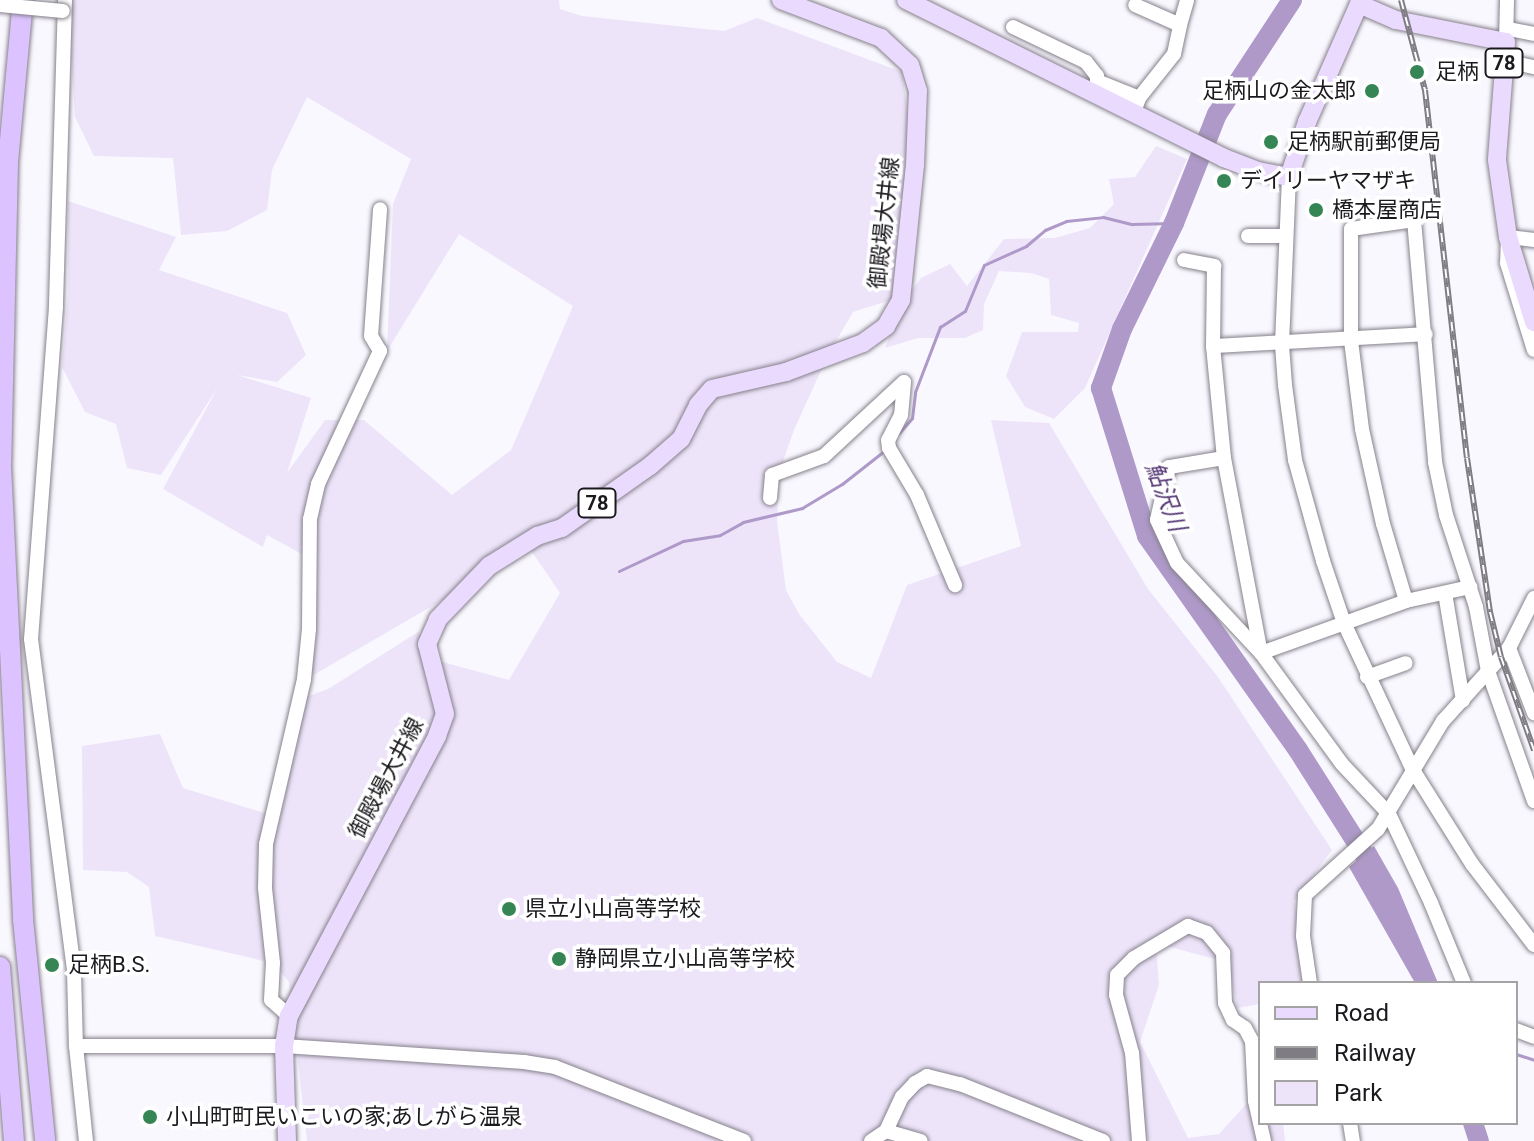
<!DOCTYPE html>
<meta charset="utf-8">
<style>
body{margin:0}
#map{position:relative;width:1534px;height:1141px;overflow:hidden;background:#faf8ff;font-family:Roboto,"Noto Sans JP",sans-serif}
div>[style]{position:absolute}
.green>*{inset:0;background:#ede4fa}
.water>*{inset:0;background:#ae99c9}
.stream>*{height:3px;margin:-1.5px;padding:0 1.5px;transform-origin:1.5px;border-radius:1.5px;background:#ae99c9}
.river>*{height:20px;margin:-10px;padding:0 10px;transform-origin:10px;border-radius:10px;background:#ae99c9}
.roads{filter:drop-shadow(0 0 2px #86818b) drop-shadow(0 0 2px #86818b)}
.minor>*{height:14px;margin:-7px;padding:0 7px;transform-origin:7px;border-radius:7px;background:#fff}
.major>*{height:18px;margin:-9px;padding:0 9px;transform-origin:9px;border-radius:9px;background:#eadafe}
.highway>*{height:20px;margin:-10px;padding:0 10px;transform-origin:10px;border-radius:10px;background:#dcc2fe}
.rail>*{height:6px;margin-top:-3px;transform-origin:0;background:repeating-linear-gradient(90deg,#fff 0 9px,#7f7d83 0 18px);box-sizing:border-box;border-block:2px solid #7f7d83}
.bridges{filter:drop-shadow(0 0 2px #86818b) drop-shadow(0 0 2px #86818b)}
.minor-bridge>*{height:14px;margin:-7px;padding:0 7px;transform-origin:7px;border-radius:7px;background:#fff}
.dots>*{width:22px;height:22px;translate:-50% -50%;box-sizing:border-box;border:4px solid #fff;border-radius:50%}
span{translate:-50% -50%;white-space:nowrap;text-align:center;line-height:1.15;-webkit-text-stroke:7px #fff;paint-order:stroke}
.shield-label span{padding:2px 6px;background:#fff;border:2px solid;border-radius:6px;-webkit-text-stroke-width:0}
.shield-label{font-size:20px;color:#1b191d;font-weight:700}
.poi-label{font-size:22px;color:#1b191d}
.left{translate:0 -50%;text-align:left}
.right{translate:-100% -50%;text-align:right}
.street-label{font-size:22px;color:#1b191d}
.water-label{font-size:24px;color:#563976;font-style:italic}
.legend{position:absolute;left:1258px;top:981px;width:260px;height:144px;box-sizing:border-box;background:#fff;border:2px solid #a4a3a5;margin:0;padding:10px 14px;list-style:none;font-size:24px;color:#1b191d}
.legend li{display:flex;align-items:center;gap:16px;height:40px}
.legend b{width:40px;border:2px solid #a4a3a5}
</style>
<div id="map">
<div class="green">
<i style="clip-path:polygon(72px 0,559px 0,560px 9px,582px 16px,724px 31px,757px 18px,902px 72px,910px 130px,894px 299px,853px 312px,828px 355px,794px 430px,779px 473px,777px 521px,786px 590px,799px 614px,837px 662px,871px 678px,907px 585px,1021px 546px,991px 420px,1049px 423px,1148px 589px,1218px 677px,1332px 850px,1294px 901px,1310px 983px,1260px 983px,1260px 1004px,1237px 1008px,1229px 963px,1156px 943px,1159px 985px,1140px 1042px,1188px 1138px,1219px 1134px,1260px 1089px,1260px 1123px,1283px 1123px,1285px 1141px,307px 1141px,289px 982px,273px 963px,155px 936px,149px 887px,127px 872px,83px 870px,82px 746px,160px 734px,183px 788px,271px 815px,277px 763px,303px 698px,328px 689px,418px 632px,435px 660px,509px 680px,560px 593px,530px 549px,310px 677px,309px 558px,267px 535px,263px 547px,163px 489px,218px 387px,161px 475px,127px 468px,116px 424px,85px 412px,62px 367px,68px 293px,68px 201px,176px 237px,159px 270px,287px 313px,306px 355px,277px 382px,237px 375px,311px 398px,287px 473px,325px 420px,364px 420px,452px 495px,511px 450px,573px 306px,459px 234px,387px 351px,393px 204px,411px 159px,307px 97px,272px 170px,267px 210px,227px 231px,181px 235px,173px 158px,94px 156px,75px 117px,69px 24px)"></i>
<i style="clip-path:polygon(1156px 146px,1187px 159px,1085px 388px,1054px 419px,1025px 407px,1006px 376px,1022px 332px,1078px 332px,1079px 323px,1051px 315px,1049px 279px,1031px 273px,999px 271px,984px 304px,983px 330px,965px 338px,918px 338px,885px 348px,903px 302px,921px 278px,950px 264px,967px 286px,1004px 239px,1055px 238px,1090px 228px,1114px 204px,1109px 179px,1135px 177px)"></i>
</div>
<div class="water">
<i style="clip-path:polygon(1374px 846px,1398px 888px,1438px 983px,1415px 983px,1349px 867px)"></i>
</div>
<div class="stream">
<i style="left:899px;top:433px;width:20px;rotate:-49deg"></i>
<i style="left:912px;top:418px;width:26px;rotate:-83deg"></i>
<i style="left:915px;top:392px;width:70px;rotate:-69deg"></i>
<i style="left:940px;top:327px;width:30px;rotate:-33deg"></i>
<i style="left:965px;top:311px;width:50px;rotate:-67.6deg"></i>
<i style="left:984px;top:265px;width:46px;rotate:-24.3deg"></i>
<i style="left:1026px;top:246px;width:25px;rotate:-40deg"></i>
<i style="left:1045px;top:230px;width:23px;rotate:-23deg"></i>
<i style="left:1066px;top:221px;width:37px;rotate:-6deg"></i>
<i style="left:1103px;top:217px;width:30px;rotate:14deg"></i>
<i style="left:1132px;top:224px;width:42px;rotate:-1.4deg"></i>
<i style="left:619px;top:571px;width:71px;rotate:-25.1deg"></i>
<i style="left:683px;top:541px;width:37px;rotate:-9deg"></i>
<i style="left:720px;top:535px;width:26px;rotate:-29deg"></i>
<i style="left:743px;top:522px;width:61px;rotate:-13.3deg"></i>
<i style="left:802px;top:508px;width:47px;rotate:-31deg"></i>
<i style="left:842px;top:484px;width:53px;rotate:-38.2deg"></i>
<i style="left:1516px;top:1054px;width:19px;rotate:18deg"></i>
</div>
<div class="river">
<i style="left:1292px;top:0;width:136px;rotate:123.3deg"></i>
<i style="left:1217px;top:114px;width:117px;rotate:111.5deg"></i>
<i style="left:1174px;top:223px;width:118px;rotate:116.1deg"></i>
<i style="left:1122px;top:329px;width:63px;rotate:109.6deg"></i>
<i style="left:1101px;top:388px;width:155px;rotate:72.7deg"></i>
<i style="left:1147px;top:536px;width:262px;rotate:54.8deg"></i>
<i style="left:1298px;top:750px;width:133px;rotate:57.6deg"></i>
<i style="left:1473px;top:1123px;width:19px;rotate:72deg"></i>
</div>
<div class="roads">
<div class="minor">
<i style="left:65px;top:0;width:307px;rotate:91.7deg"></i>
<i style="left:56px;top:307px;width:333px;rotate:94.3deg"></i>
<i style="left:31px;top:639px;width:336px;rotate:82.6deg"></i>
<i style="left:74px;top:972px;width:74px;rotate:88.5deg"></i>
<i style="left:76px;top:1046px;width:96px;rotate:84deg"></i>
<i style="left:1180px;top:25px;width:26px;rotate:-74deg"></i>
<i style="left:1013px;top:27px;width:81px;rotate:25.6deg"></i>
<i style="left:1086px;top:62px;width:18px;rotate:52deg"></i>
<i style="left:1097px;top:76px;width:5px;rotate:90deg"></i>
<i style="left:1097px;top:81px;width:45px;rotate:22deg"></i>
<i style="left:1509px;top:29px;width:25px;rotate:11deg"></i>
<i style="left:1506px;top:42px;width:42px;rotate:-88.6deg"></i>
<i style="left:1505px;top:61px;width:30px;rotate:12deg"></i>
<i style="left:1133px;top:114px;width:17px;rotate:-69deg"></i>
<i style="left:1139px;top:98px;width:56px;rotate:-51.5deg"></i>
<i style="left:1174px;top:54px;width:30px;rotate:-78deg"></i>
<i style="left:1180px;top:25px;width:49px;rotate:-156deg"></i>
<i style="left:1289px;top:177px;width:168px;rotate:92.4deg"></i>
<i style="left:1282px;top:345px;width:40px;rotate:85.7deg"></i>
<i style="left:1285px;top:385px;width:76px;rotate:82.4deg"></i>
<i style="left:1295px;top:460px;width:105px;rotate:74.5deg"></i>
<i style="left:1323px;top:561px;width:65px;rotate:71.3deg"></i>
<i style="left:1344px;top:623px;width:162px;rotate:64.9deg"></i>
<i style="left:1413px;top:770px;width:111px;rotate:57.9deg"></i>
<i style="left:1472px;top:864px;width:102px;rotate:52.6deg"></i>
<i style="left:1248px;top:236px;width:37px"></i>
<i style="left:1534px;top:240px;width:26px;rotate:-173deg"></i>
<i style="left:1508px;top:237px;width:26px;rotate:92deg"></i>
<i style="left:1507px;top:263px;width:91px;rotate:72.8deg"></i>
<i style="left:1184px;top:260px;width:31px;rotate:11deg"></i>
<i style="left:1214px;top:266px;width:80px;rotate:90.7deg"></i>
<i style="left:1213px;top:346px;width:113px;rotate:84.4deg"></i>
<i style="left:1224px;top:458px;width:198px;rotate:79.3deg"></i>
<i style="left:1261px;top:653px;width:137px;rotate:53.9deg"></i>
<i style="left:1342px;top:764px;width:69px;rotate:46.8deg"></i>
<i style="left:1389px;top:814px;width:98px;rotate:64.7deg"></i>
<i style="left:1431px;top:903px;width:87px;rotate:67.6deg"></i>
<i style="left:1213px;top:346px;width:213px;rotate:-3.2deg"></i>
<i style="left:904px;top:382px;width:33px;rotate:95deg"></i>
<i style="left:901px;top:415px;width:28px;rotate:117deg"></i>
<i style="left:888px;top:440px;width:8px;rotate:83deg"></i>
<i style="left:889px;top:448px;width:55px;rotate:59.2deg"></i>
<i style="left:917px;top:495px;width:98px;rotate:67.1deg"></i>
<i style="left:1224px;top:458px;width:56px;rotate:170.7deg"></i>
<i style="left:1169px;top:467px;width:54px;rotate:102.8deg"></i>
<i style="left:1157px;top:520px;width:47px;rotate:65.1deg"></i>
<i style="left:1177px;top:563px;width:123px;rotate:47deg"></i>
<i style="left:1261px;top:653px;width:154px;rotate:-19.7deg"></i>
<i style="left:1406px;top:601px;width:66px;rotate:-12.3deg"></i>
<i style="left:770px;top:498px;width:23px;rotate:-85deg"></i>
<i style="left:772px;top:475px;width:55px;rotate:-20.1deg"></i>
<i style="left:824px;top:456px;width:109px;rotate:-42.8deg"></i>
<i style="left:1445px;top:593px;width:109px;rotate:80.5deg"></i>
<i style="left:1406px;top:601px;width:80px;rotate:-106.6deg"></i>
<i style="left:1383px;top:524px;width:97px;rotate:-102.5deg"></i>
<i style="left:1362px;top:429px;width:89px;rotate:-97.1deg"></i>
<i style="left:1351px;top:341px;width:112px;rotate:-90deg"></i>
<i style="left:1351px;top:229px;width:64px;rotate:-8.1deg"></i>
<i style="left:1414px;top:220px;width:243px;rotate:85deg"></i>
<i style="left:1435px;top:462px;width:54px;rotate:78.3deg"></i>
<i style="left:1446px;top:515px;width:97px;rotate:71.9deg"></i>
<i style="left:1476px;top:607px;width:65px;rotate:79.4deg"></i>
<i style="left:1488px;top:671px;width:138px;rotate:70.5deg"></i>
<i style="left:1509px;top:648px;width:70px;rotate:69deg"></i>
<i style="left:1367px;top:677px;width:41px;rotate:-19.7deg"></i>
<i style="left:1310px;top:983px;width:48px;rotate:-98.5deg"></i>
<i style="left:1303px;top:936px;width:41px;rotate:-87.2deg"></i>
<i style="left:1305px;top:895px;width:98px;rotate:-42.1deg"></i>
<i style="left:1378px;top:829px;width:126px;rotate:-59deg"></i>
<i style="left:1443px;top:721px;width:98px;rotate:-47.9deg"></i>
<i style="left:1509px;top:648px;width:56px;rotate:-63.4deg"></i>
<i style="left:289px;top:1016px;width:24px;rotate:-138deg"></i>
<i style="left:271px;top:1000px;width:37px;rotate:-87deg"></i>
<i style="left:273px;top:963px;width:75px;rotate:-96.1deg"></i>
<i style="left:265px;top:888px;width:44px;rotate:-88.7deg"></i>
<i style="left:266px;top:844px;width:169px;rotate:-77deg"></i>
<i style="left:304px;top:679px;width:50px;rotate:-84.3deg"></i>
<i style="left:309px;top:629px;width:110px;rotate:-89.5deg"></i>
<i style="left:310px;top:519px;width:36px;rotate:-77deg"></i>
<i style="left:318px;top:484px;width:147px;rotate:-65deg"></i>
<i style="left:380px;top:351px;width:17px;rotate:-121deg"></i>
<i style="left:371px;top:336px;width:127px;rotate:-85.9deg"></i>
<i style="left:1516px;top:1030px;width:19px;rotate:21deg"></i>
<i style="left:76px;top:1046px;width:208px"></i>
<i style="left:284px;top:1046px;width:241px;rotate:3.8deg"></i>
<i style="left:524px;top:1062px;width:31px;rotate:9deg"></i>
<i style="left:555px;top:1067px;width:203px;rotate:21.4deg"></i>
<i style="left:1350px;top:1123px;width:18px;rotate:81deg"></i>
<i style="left:886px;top:1131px;width:36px;rotate:16deg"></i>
<i style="left:871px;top:1141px;width:18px;rotate:-34deg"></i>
<i style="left:886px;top:1131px;width:38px;rotate:-65deg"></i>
<i style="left:902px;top:1097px;width:19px;rotate:-47deg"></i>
<i style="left:915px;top:1083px;width:14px;rotate:-30deg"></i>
<i style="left:927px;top:1076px;width:34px;rotate:14deg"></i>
<i style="left:960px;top:1084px;width:154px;rotate:21.7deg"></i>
<i style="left:1139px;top:1141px;width:88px;rotate:-94.5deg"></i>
<i style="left:1132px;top:1053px;width:60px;rotate:-105.4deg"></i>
<i style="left:1116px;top:995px;width:20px;rotate:-87deg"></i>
<i style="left:1117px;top:975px;width:24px;rotate:-45deg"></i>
<i style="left:1134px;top:958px;width:63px;rotate:-30.7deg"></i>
<i style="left:1188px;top:926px;width:20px;rotate:20deg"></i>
<i style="left:1207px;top:933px;width:26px;rotate:51deg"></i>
<i style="left:1223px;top:953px;width:50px;rotate:87.7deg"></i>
<i style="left:1225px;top:1003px;width:19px;rotate:65deg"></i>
<i style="left:1233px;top:1020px;width:14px;rotate:34deg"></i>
<i style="left:1245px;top:1028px;width:15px;rotate:62deg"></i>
<i style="left:1252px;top:1041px;width:60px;rotate:87.1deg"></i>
<i style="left:1255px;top:1101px;width:41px;rotate:77.3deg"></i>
</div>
<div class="major">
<i style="left:906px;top:0;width:355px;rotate:26.4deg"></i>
<i style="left:1224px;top:158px;width:36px;rotate:21deg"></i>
<i style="left:1258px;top:171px;width:32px;rotate:11deg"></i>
<i style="left:1289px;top:177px;width:58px;rotate:-71.9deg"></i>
<i style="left:1307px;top:122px;width:129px;rotate:-66.2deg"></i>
<i style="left:1359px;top:4px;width:40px;rotate:23.4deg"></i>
<i style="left:1396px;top:20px;width:112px;rotate:11.3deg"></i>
<i style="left:1506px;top:42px;width:118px;rotate:94.4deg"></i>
<i style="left:1497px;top:160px;width:78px;rotate:81.9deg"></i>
<i style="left:1508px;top:237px;width:89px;rotate:73deg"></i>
<i style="left:287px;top:1141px;width:95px;rotate:-91.8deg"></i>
<i style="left:284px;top:1046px;width:30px;rotate:-81deg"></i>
<i style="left:289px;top:1016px;width:317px;rotate:-62.1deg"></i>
<i style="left:437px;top:736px;width:23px;rotate:-70deg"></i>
<i style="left:445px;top:714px;width:72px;rotate:-104.4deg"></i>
<i style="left:427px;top:644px;width:27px;rotate:-66deg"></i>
<i style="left:438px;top:619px;width:74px;rotate:-46.1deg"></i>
<i style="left:489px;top:566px;width:57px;rotate:-32deg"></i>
<i style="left:537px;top:536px;width:26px;rotate:-18deg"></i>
<i style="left:562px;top:528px;width:108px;rotate:-35.2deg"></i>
<i style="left:650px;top:466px;width:41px;rotate:-41.1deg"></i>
<i style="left:681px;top:439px;width:38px;rotate:-63deg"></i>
<i style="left:698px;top:405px;width:21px;rotate:-49deg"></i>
<i style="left:712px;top:389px;width:76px;rotate:-12.9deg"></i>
<i style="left:786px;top:372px;width:82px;rotate:-20.6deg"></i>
<i style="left:863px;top:343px;width:29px;rotate:-36deg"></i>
<i style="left:886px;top:326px;width:30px;rotate:-60deg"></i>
<i style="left:901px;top:300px;width:136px;rotate:-84.1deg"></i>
<i style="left:915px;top:165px;width:74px;rotate:-87.7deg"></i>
<i style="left:918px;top:91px;width:27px;rotate:-107deg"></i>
<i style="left:910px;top:65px;width:40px;rotate:-137deg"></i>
<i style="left:881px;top:38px;width:107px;rotate:-159.2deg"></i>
</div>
<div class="highway">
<i style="left:23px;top:0;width:163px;rotate:95.3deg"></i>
<i style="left:8px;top:162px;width:304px;rotate:91.3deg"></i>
<i style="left:1px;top:466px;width:454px;rotate:87.2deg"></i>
<i style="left:23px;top:919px;width:223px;rotate:84.3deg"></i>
<i style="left:0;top:967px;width:175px;rotate:85.4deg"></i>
</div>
</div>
<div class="rail">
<i style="left:1401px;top:0;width:93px;rotate:75.1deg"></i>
<i style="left:1425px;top:90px;width:370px;rotate:83.5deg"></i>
<i style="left:1467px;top:458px;width:156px;rotate:81.5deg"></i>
<i style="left:1490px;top:612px;width:46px;rotate:76.3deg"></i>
<i style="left:1501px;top:657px;width:99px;rotate:70.5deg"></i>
</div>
<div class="bridges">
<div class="minor-bridge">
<i style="left:0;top:5px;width:63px;rotate:5.4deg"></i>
</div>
</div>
<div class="dots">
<i style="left:1417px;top:72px;background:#358555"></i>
<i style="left:1372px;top:91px;background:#358555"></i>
<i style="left:1271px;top:142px;background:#358555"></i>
<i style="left:1224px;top:181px;background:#358555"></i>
<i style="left:1316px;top:210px;background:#358555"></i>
<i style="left:509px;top:909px;background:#358555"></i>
<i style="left:559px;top:959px;background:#358555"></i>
<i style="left:52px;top:965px;background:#358555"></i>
<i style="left:150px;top:1117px;background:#358555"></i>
</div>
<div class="shield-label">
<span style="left:1504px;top:63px">78</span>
<span style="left:597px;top:503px">78</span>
</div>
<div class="poi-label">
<span class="left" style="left:1435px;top:72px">足柄</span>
<span class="right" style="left:1356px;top:91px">足柄山の金太郎</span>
<span class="left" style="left:1287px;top:142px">足柄駅前郵便局</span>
<span class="left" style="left:1240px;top:181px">デイリーヤマザキ</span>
<span class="left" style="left:1332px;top:210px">橋本屋商店</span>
<span class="left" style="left:525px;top:909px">県立小山高等学校</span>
<span class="left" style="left:575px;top:959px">静岡県立小山高等学校</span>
<span class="left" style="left:68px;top:965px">足柄B.S.</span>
<span class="left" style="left:166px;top:1117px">小山町町民いこいの家;あしがら温泉</span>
</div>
<div class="street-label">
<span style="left:884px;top:223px;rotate:-84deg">御殿場大井線</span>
<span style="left:386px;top:778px;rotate:-62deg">御殿場大井線</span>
</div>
<div class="water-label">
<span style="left:1165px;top:497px;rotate:69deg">鮎沢川</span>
</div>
<ul class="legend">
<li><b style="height:10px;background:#eadafe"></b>Road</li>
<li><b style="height:10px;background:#7f7d83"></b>Railway</li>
<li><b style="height:22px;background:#ede4fa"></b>Park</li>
</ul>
</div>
